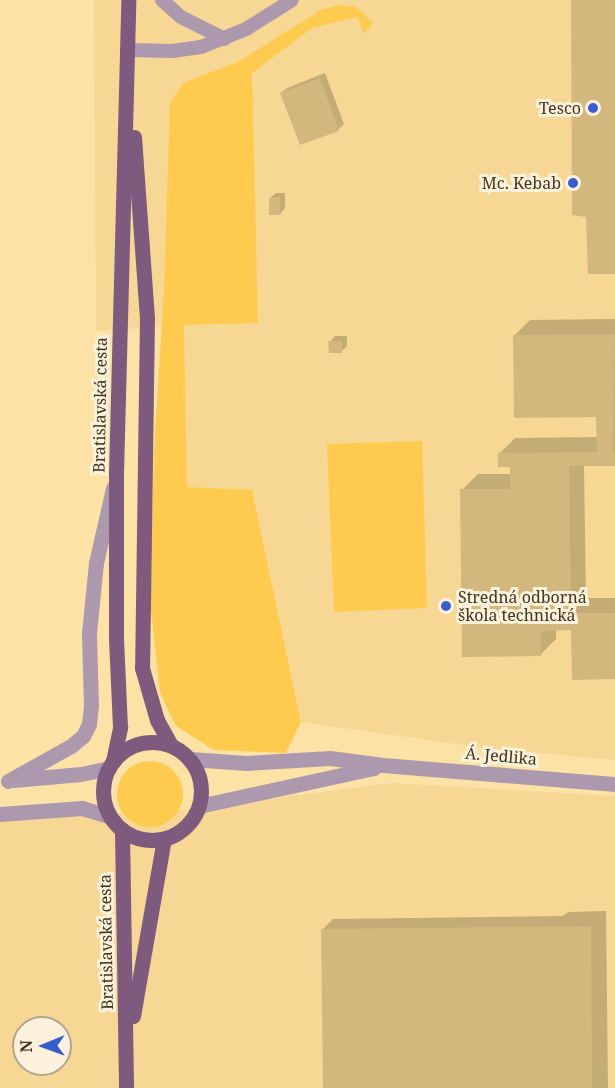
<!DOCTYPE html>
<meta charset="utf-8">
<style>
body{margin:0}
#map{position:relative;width:615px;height:1088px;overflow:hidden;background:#fde2a6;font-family:"Noto Serif",serif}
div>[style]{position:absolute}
.built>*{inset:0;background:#f6d794}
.green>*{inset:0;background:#fecb4e}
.round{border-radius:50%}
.shadow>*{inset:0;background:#0003}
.building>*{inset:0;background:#d3b87e}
.lane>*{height:14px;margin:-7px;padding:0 7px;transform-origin:7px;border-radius:7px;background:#ad99ad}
.street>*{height:15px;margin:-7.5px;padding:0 7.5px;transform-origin:7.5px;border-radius:7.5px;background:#ad99ad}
.primary>*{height:15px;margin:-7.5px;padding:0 7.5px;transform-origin:7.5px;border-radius:7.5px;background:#7d5a7e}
.primary>.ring{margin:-7.5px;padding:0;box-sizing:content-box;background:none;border:15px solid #7d5a7e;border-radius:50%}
.dots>*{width:16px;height:16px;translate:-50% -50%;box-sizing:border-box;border:3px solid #fcf1da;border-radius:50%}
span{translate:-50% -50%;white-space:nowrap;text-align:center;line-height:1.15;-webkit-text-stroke:6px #fcf1da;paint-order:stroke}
.poi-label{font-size:16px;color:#3f341c}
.right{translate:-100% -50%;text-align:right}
.left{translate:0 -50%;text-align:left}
.street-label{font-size:16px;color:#3f341c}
.north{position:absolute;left:12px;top:1016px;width:60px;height:60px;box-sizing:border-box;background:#fcf1da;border:2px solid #b0a58e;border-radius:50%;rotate:269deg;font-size:16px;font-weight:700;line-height:24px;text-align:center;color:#3f341c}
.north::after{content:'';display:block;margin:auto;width:21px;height:27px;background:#375ecf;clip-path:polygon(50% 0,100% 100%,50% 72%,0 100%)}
</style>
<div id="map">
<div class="built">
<i style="clip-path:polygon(94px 0,615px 0,615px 760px,485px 748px,301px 722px,252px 490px,187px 487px,184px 325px,96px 331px)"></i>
<i style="clip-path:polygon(evenodd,392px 783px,615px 796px,615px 1088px,0 1088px,0 812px,158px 813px,392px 783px,24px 1028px,60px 1028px,60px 1064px,24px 1064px,24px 1028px)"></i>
</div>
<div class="green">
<i style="clip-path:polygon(338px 5px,356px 7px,373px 23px,364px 34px,357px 17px,312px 28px,252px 73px,258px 323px,184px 325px,187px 487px,252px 490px,301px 722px,286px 753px,214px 750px,176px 726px,160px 693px,150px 601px,154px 449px,164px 290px,170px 103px,183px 83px,238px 62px,321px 10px)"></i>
<i style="clip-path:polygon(422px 441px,427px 608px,334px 612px,327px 444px)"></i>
<i class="round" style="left:117px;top:761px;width:66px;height:66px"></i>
</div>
<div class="shadow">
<i style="clip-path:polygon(325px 73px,344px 124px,339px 129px,301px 143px,281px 93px,287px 88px)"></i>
<i style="clip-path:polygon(276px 193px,285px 193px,285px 208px,280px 214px,270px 198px)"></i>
<i style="clip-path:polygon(615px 319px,615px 464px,584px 464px,586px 598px,615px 598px,615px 678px,573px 629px,556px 629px,556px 639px,541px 654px,462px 490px,478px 474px,512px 474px,511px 465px,499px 454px,515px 438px,598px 437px,598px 415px,514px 336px,530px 320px)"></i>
<i style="clip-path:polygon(335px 336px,347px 336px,347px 346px,342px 351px,330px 342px)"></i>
<i style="clip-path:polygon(606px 911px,608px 1088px,324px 1088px,322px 930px,333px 919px,563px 916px,568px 912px)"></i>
</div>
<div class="building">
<i style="clip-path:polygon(571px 0,615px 0,615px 274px,588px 274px,586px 217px,572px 215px)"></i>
<i style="clip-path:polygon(320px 78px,339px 131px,300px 145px,280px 93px)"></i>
<i style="clip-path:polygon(280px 197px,280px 215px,269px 215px,269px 198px)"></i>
<i style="clip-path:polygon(615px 334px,613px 452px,615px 452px,615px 466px,569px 466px,571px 613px,615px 613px,615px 679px,572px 680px,571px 630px,541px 631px,541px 656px,462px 657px,460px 489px,510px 489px,510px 467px,498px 467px,498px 453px,597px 452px,596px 417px,514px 418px,513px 335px)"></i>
<i style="clip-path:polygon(328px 341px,342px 341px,342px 353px,329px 353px)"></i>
<i style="clip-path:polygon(591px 926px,592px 1088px,323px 1088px,321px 929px)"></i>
</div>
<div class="lane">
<i style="left:162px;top:0;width:25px;rotate:42deg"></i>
<i style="left:181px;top:17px;width:49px;rotate:26.6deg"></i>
<i style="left:128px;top:50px;width:44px;rotate:1.3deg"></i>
<i style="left:172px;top:51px;width:29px;rotate:-8deg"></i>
<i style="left:201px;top:47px;width:48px;rotate:-21.8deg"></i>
<i style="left:246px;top:29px;width:54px;rotate:-32.2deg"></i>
</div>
<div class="street">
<i style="left:190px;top:759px;width:56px;rotate:4.1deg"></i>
<i style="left:246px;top:763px;width:84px;rotate:-3.4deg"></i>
<i style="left:330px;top:758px;width:53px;rotate:7.5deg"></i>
<i style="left:383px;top:765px;width:233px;rotate:4.7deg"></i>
<i style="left:14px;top:780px;width:67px;rotate:-5.1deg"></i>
<i style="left:81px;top:774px;width:29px;rotate:-12deg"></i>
<i style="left:8px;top:781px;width:72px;rotate:-29.1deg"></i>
<i style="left:71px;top:746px;width:16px;rotate:-40deg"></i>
<i style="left:83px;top:736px;width:13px;rotate:-63deg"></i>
<i style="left:89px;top:724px;width:18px;rotate:-84deg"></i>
<i style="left:91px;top:706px;width:73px;rotate:-91.6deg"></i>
<i style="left:89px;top:633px;width:70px;rotate:-84.3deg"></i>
<i style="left:96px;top:563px;width:77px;rotate:-77.2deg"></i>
<i style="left:199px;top:806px;width:179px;rotate:-12.3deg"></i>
<i style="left:0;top:814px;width:82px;rotate:-4.2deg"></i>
<i style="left:82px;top:808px;width:28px;rotate:17deg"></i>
</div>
<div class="primary">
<i style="left:134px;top:137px;width:181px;rotate:85.9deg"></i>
<i style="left:147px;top:318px;width:350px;rotate:90.8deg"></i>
<i style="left:142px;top:668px;width:54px;rotate:73.9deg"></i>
<i style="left:157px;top:720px;width:29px;rotate:61deg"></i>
<i class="ring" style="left:103px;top:742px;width:83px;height:83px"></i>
<i style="left:113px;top:761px;width:35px;rotate:-78deg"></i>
<i style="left:120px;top:727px;width:89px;rotate:-92.6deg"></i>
<i style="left:116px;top:638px;width:165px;rotate:-90deg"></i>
<i style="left:116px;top:473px;width:473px;rotate:-88.5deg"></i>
<i style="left:122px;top:830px;width:258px;rotate:89.1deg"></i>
<i style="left:133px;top:1016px;width:180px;rotate:-80.1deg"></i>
</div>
<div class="dots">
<i style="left:593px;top:108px;background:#375ecf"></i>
<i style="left:573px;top:183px;background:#375ecf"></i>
<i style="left:446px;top:606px;background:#375ecf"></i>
</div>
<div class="poi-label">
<span class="right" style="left:581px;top:108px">Tesco</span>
<span class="right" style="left:561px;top:183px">Mc. Kebab</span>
<span class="left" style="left:458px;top:606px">Stredná odborná<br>škola technická</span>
</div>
<div class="street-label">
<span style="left:100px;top:405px;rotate:-89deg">Bratislavská cesta</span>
<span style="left:501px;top:756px;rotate:5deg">Á. Jedlika</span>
<span style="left:106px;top:942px;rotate:-91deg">Bratislavská cesta</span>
</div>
<div class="north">N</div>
</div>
